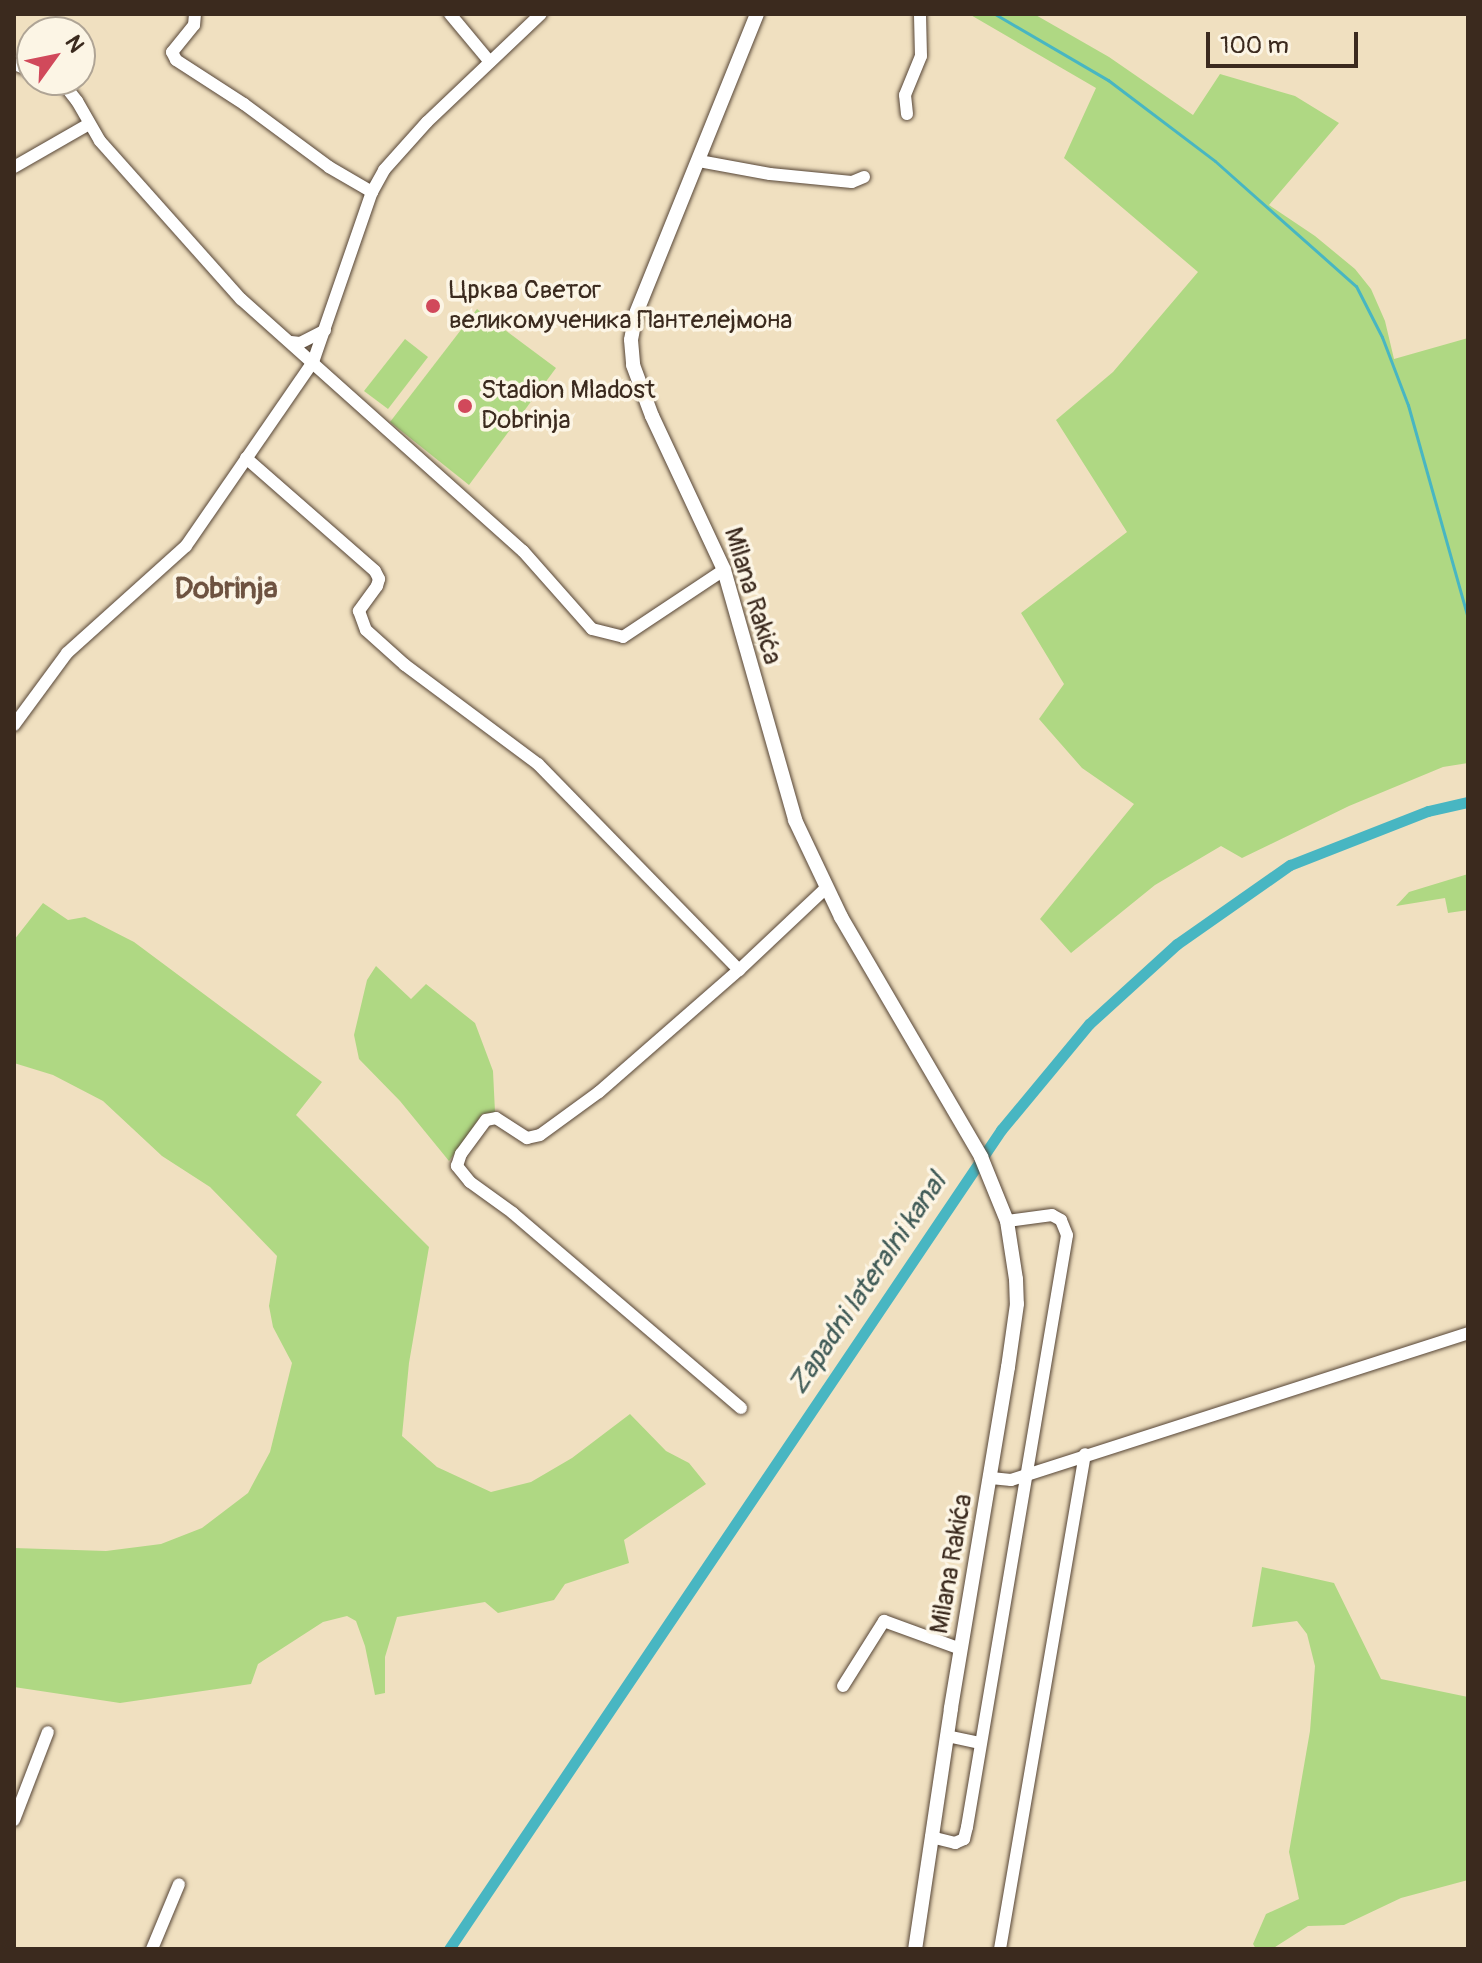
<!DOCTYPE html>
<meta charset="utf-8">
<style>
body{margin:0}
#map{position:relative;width:1482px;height:1963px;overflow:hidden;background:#f0e0c0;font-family:Pangolin,sans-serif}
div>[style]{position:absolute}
.green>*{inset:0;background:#afd883}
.stream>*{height:3px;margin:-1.5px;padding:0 1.5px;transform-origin:1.5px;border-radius:1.5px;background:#48b6c2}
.canal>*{height:11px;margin:-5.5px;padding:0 5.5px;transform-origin:5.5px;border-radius:5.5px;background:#48b6c2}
.roads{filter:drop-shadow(0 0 2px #564536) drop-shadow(0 0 2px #564536)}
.minor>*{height:12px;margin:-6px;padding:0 6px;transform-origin:6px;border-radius:6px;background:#fff}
.major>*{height:14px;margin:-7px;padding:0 7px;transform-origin:7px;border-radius:7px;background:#fff}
.dots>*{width:22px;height:22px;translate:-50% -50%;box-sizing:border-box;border:4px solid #fcf5e5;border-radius:50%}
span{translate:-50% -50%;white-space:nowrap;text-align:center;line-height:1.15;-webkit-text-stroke:7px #fcf5e5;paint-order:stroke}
.poi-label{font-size:26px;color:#3b2a1e}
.left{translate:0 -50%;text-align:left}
.street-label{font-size:26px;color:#3b2a1e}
.water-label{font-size:28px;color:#405b57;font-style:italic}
.quarter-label{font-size:30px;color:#6e5341;font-weight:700}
.frame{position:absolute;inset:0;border:16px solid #3b2a1e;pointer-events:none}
.north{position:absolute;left:16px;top:16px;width:80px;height:80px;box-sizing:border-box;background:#fcf5e5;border:2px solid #afa495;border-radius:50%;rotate:57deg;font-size:22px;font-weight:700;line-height:32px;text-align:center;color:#3b2a1e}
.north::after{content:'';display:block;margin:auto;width:28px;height:36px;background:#d1495b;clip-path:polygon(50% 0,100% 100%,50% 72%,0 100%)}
.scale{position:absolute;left:1206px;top:32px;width:152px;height:36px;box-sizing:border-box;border:4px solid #3b2a1e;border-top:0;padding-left:10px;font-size:24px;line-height:28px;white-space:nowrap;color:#3b2a1e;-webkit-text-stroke:6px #fcf5e5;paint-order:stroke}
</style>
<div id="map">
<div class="green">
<i style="clip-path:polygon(969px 14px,1034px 14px,1109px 57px,1193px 115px,1220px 74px,1295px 96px,1339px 123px,1269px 205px,1315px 236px,1355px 269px,1371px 289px,1385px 321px,1394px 359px,1468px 338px,1468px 763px,1443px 767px,1349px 806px,1242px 858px,1221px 846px,1155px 885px,1071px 953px,1040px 919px,1134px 804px,1082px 768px,1039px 719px,1064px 684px,1021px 613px,1127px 532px,1056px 420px,1113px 372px,1198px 272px,1064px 158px,1096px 88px)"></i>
<i style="clip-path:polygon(477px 309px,556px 368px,469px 485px,390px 422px)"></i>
<i style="clip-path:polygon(405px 339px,428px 357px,388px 409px,364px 391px)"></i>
<i style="clip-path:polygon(1468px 874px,1468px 910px,1448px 913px,1445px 898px,1396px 906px,1409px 892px)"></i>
<i style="clip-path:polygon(43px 903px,68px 920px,85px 917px,134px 942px,322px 1082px,296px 1115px,429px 1247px,409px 1363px,402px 1436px,437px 1467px,491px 1492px,531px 1482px,572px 1458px,630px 1414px,666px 1451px,689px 1463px,706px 1484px,624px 1540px,629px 1563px,565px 1584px,554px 1600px,498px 1613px,485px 1602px,397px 1617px,385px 1657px,385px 1693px,375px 1695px,365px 1646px,356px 1621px,347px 1616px,323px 1622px,258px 1664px,251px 1684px,120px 1703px,14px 1687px,14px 1548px,106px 1551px,161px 1544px,202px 1528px,248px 1493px,270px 1452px,292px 1363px,273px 1327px,269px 1306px,277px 1256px,210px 1187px,162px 1156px,103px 1101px,53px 1075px,14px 1063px,14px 940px)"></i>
<i style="clip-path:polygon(376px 966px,411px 999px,426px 984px,475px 1023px,493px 1071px,495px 1112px,482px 1114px,449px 1161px,400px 1101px,359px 1059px,354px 1035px,367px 980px)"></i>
<i style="clip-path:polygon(1262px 1567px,1334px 1583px,1381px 1679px,1468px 1697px,1468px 1880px,1401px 1898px,1344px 1925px,1308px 1926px,1272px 1949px,1256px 1949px,1253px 1944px,1266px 1914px,1299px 1899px,1289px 1852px,1310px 1731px,1315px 1666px,1307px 1634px,1297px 1621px,1252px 1627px)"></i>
</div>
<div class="stream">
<i style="left:995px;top:14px;width:131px;rotate:30.3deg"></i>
<i style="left:1108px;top:80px;width:134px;rotate:37.1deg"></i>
<i style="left:1215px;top:161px;width:188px;rotate:41.6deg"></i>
<i style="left:1356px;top:286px;width:57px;rotate:63deg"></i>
<i style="left:1382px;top:337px;width:73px;rotate:69.1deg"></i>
<i style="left:1408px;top:405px;width:222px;rotate:74.3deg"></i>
</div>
<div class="canal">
<i style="left:449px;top:1949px;width:988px;rotate:-56.02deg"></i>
<i style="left:1001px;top:1130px;width:138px;rotate:-50.3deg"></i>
<i style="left:1089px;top:1024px;width:119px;rotate:-42.3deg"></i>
<i style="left:1177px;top:944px;width:138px;rotate:-35deg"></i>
<i style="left:1290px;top:865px;width:148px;rotate:-21.4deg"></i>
<i style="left:1428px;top:811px;width:41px;rotate:-12.7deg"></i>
</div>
<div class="roads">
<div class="minor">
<i style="left:195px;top:14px;width:11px;rotate:95deg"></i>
<i style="left:194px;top:25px;width:35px;rotate:129deg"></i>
<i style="left:172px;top:52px;width:9px;rotate:63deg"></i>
<i style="left:176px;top:60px;width:81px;rotate:32.9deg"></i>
<i style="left:244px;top:104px;width:106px;rotate:36.5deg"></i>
<i style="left:329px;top:167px;width:50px;rotate:30.2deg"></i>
<i style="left:450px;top:14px;width:62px;rotate:50.2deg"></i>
<i style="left:14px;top:64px;width:19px;rotate:21deg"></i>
<i style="left:54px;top:80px;width:14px;rotate:30deg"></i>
<i style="left:66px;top:87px;width:18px;rotate:52deg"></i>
<i style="left:77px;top:101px;width:46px;rotate:60.1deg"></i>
<i style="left:100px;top:141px;width:212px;rotate:48.3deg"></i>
<i style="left:241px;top:299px;width:378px;rotate:41.8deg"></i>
<i style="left:523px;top:551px;width:104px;rotate:48.5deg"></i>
<i style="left:592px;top:629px;width:32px;rotate:14deg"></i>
<i style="left:623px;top:637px;width:121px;rotate:-33.6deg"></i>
<i style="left:907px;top:114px;width:19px;rotate:-96deg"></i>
<i style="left:905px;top:95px;width:42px;rotate:-67.7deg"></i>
<i style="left:921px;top:56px;width:42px;rotate:-91.4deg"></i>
<i style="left:699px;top:161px;width:72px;rotate:10.4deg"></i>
<i style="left:770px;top:174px;width:82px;rotate:5.6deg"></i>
<i style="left:852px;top:182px;width:13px;rotate:-23deg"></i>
<i style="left:14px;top:167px;width:86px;rotate:-29.8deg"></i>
<i style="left:291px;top:342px;width:9px;rotate:6deg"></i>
<i style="left:300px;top:343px;width:28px;rotate:-27deg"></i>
<i style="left:246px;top:458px;width:171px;rotate:41.2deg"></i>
<i style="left:375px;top:571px;width:9px;rotate:63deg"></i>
<i style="left:379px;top:579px;width:7px;rotate:106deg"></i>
<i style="left:377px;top:586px;width:31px;rotate:126deg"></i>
<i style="left:359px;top:611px;width:20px;rotate:70deg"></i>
<i style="left:366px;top:630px;width:52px;rotate:41.9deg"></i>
<i style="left:405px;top:665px;width:166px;rotate:36.7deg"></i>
<i style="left:538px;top:764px;width:288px;rotate:45.7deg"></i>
<i style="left:14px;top:725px;width:89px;rotate:-53.6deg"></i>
<i style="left:67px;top:653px;width:160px;rotate:-42deg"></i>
<i style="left:186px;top:546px;width:224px;rotate:-55.4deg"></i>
<i style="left:313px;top:362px;width:180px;rotate:-70.9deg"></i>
<i style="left:372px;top:192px;width:25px;rotate:-61deg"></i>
<i style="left:384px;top:170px;width:64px;rotate:-48.1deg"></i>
<i style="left:427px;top:122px;width:157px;rotate:-43.5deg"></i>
<i style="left:741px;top:1408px;width:300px;rotate:-139.5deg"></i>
<i style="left:513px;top:1213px;width:53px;rotate:-144.2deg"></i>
<i style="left:470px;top:1182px;width:21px;rotate:-129deg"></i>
<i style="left:457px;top:1166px;width:13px;rotate:-72deg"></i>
<i style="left:461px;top:1154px;width:42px;rotate:-53.7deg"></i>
<i style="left:486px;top:1120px;width:10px;rotate:-11deg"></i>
<i style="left:496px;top:1118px;width:37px;rotate:33deg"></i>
<i style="left:527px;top:1138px;width:13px;rotate:-13deg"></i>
<i style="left:540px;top:1135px;width:73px;rotate:-36.1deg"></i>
<i style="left:599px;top:1092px;width:186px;rotate:-41.1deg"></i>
<i style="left:739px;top:970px;width:121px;rotate:-43.3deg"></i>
<i style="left:991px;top:1478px;width:20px;rotate:6deg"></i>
<i style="left:1011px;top:1480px;width:480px;rotate:-17.8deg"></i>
<i style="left:843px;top:1686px;width:77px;rotate:-57.8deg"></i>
<i style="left:884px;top:1621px;width:82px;rotate:20deg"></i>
<i style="left:947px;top:1736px;width:33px;rotate:12deg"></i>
<i style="left:14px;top:1820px;width:94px;rotate:-68.9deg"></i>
<i style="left:931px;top:1837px;width:25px;rotate:14deg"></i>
<i style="left:955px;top:1843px;width:10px;rotate:-24deg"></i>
<i style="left:964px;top:1839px;width:12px;rotate:-76deg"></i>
<i style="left:967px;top:1827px;width:600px;rotate:-80.41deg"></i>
<i style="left:1067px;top:1235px;width:16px;rotate:-112deg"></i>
<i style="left:1061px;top:1220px;width:10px;rotate:-151deg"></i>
<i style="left:1052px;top:1215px;width:45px;rotate:172.4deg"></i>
<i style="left:152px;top:1949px;width:70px;rotate:-67.4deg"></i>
<i style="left:1000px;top:1949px;width:502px;rotate:-80.26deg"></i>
</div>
<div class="major">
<i style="left:757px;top:14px;width:323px;rotate:112deg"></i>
<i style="left:636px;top:314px;width:26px;rotate:101deg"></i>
<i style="left:631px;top:340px;width:25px;rotate:85deg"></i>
<i style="left:633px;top:365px;width:54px;rotate:69.6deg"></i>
<i style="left:652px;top:416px;width:170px;rotate:64.9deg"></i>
<i style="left:724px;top:570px;width:260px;rotate:74.1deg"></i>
<i style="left:795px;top:820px;width:107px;rotate:64.6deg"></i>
<i style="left:841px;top:917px;width:278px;rotate:59.7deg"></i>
<i style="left:981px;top:1157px;width:69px;rotate:67.9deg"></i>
<i style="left:1007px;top:1221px;width:59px;rotate:81.2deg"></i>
<i style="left:1016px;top:1279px;width:25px;rotate:88deg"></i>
<i style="left:1017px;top:1304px;width:64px;rotate:98.1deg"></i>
<i style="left:1008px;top:1367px;width:347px;rotate:99.5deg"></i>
<i style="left:951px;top:1709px;width:243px;rotate:98.5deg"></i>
</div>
</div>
<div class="dots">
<i style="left:433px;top:306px;background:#d1495b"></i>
<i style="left:465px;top:406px;background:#d1495b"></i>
</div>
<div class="poi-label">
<span class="left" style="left:449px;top:306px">Црква Светог<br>великомученика Пантелејмона</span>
<span class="left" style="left:481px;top:406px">Stadion Mladost<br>Dobrinja</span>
</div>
<div class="street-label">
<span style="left:752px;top:596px;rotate:73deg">Milana Rakića</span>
<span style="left:952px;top:1564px;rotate:-80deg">Milana Rakića</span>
</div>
<div class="water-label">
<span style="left:868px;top:1284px;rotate:-56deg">Zapadni lateralni kanal</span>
</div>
<div class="quarter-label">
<span style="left:226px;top:589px">Dobrinja</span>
</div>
<div class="frame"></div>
<div class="north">N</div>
<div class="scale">100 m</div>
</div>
